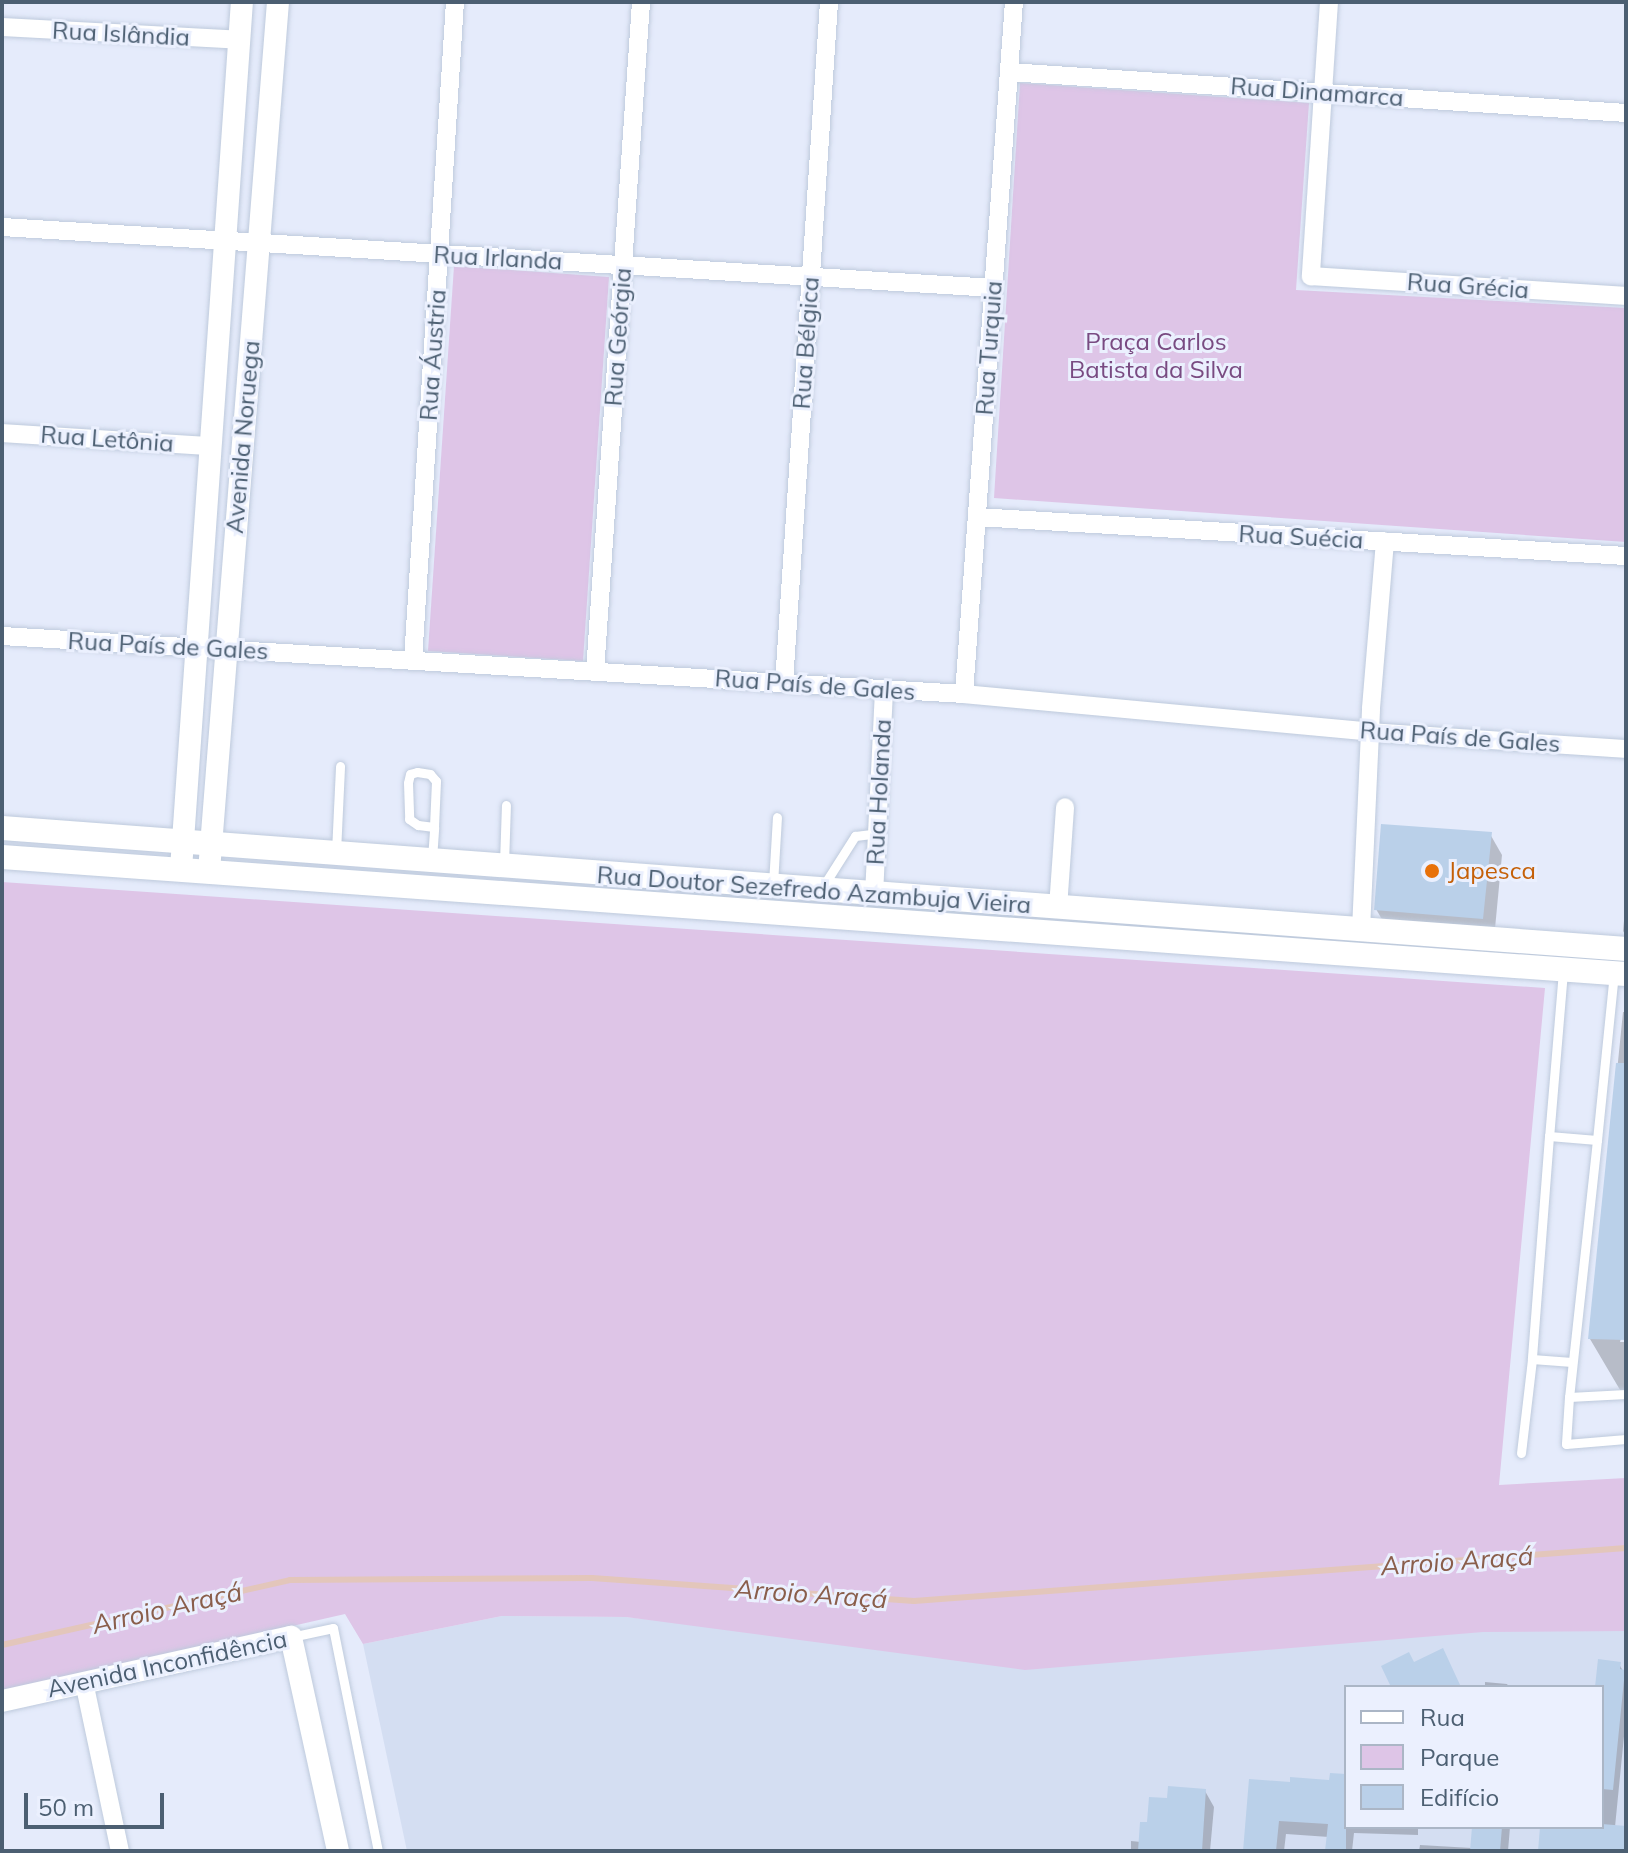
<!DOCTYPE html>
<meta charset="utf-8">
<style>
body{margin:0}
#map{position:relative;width:1628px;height:1853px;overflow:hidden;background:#e5ebfb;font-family:Mulish,sans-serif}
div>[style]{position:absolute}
.residential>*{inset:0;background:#d4def2}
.green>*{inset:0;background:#dec5e7}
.shadow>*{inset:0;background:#0003}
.stream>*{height:6px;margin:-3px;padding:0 3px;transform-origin:3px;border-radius:3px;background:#e3c6bb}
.building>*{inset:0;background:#bad0e9}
.roads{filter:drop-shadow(0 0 2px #becadc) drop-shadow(0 0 2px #becadc)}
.service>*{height:9px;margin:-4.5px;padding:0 4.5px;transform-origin:4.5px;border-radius:4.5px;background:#fff}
.minor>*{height:18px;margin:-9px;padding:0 9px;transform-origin:9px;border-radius:9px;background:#fff}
.tertiary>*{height:22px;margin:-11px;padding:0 11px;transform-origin:11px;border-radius:11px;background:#fff}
.secondary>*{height:24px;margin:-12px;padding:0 12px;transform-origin:12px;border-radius:12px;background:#fff}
.dots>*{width:22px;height:22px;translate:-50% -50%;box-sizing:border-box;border:4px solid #ebf0fe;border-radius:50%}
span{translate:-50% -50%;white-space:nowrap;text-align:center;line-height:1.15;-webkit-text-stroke:6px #ebf0fe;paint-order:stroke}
.street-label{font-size:24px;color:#4c5f72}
.park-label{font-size:24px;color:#794b82}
.food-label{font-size:24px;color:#c56008}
.left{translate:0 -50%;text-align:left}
.water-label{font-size:26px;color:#8a5e4b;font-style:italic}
.frame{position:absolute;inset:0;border:4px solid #4c5f72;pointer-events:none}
.legend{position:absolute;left:1344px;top:1685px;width:260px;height:144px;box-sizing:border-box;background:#ebf0fe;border:2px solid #abb6c6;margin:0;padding:10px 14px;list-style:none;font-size:24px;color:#4c5f72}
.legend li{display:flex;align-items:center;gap:16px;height:40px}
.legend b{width:40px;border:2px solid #abb6c6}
.scale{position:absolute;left:24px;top:1793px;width:140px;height:36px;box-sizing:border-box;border:4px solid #4c5f72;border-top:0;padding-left:10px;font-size:24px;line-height:28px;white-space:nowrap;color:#4c5f72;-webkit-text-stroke:6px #ebf0fe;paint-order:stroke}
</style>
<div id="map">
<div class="residential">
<i style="clip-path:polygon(evenodd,502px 1616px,626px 1617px,745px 1630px,1626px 1631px,1626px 1851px,407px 1851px,363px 1644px,502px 1616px,1346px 1687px,1602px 1687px,1602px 1827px,1346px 1827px,1346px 1687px)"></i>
</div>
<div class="green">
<i style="clip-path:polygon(1020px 83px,1309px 103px,1296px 290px,1626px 308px,1626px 542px,994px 498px)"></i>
<i style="clip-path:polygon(454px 266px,609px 277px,583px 661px,428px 651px)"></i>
<i style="clip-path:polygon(2px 882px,1545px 988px,1499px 1485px,1626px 1478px,1626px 1631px,1483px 1632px,1025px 1670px,626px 1617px,502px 1616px,363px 1644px,345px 1614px,2px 1692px)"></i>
</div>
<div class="shadow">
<i style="clip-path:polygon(1490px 834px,1502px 855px,1494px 939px,1388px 930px,1376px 909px)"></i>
<i style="clip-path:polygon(1626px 900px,1626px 936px,1623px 931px)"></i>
<i style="clip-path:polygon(1623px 1012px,1626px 1012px,1626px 1338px,1621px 1338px,1620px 1342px,1626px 1342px,1626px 1400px,1590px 1339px)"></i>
<i style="clip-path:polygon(1619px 1664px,1626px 1676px,1626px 1716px,1615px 1827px,1626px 1828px,1626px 1851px,1550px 1851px,1542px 1827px,1602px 1827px,1602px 1687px,1597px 1687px)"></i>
<i style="clip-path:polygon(1485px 1682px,1507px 1684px,1509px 1687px,1485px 1687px)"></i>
<i style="clip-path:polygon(1346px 1776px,1346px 1827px,1418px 1827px,1418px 1835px,1354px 1833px,1352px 1851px,1327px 1851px,1329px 1837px,1286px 1834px,1284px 1851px,1246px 1851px,1291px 1784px,1331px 1782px)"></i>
<i style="clip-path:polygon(1205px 1791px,1214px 1807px,1210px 1851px,1131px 1851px,1131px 1841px,1141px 1842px,1168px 1801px)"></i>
<i style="clip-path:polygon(1474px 1827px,1510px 1827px,1508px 1851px,1419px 1851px,1420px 1845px,1472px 1848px)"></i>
</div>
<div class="stream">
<i style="left:2px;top:1645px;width:295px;rotate:-12.7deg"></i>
<i style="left:290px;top:1580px;width:302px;rotate:-0.4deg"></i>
<i style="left:592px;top:1578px;width:323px;rotate:4.1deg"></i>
<i style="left:914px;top:1601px;width:714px;rotate:-4.26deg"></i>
</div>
<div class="building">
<i style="clip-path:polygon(1381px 824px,1492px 832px,1483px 919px,1374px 910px)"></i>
<i style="clip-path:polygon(1616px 1063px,1626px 1063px,1626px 1340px,1588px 1339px)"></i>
<i style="clip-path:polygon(1443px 1648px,1461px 1687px,1391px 1687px,1381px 1666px,1409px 1652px,1414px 1662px)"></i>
<i style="clip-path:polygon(1598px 1659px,1621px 1662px,1620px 1669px,1625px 1670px,1613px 1790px,1602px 1789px,1602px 1687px,1595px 1687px)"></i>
<i style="clip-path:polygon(1330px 1773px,1346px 1774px,1346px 1851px,1325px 1851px,1328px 1824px,1279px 1821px,1276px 1851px,1243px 1851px,1249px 1779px,1290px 1782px,1290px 1777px,1329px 1780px)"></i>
<i style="clip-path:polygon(1168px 1786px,1206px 1789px,1202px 1851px,1138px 1851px,1140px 1822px,1147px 1822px,1149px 1797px,1167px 1798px)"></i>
<i style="clip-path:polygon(1602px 1824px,1626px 1826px,1626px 1851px,1538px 1851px,1540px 1827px,1602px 1827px)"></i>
<i style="clip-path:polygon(1472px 1827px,1502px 1827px,1500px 1851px,1470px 1851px)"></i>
</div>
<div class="roads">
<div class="service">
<i style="left:336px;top:852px;width:86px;rotate:-87.3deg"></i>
<i style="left:432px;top:859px;width:32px;rotate:-86deg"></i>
<i style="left:434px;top:827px;width:46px;rotate:-87.5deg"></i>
<i style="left:436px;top:781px;width:9px;rotate:-131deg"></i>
<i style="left:430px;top:774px;width:13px;rotate:-171deg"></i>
<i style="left:417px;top:772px;width:7px;rotate:164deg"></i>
<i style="left:410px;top:774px;width:9px;rotate:103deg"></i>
<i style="left:408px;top:783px;width:36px;rotate:88deg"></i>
<i style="left:409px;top:819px;width:11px;rotate:34deg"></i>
<i style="left:418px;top:825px;width:16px;rotate:7deg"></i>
<i style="left:504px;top:864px;width:59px;rotate:-88.1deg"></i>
<i style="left:773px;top:884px;width:67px;rotate:-86.6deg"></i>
<i style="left:822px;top:888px;width:62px;rotate:-57.6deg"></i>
<i style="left:855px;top:836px;width:23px;rotate:-7deg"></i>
<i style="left:1563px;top:971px;width:166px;rotate:94.8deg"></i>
<i style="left:1549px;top:1136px;width:48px;rotate:4.8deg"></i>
<i style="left:1597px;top:1140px;width:167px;rotate:-84.2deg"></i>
<i style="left:1549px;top:1136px;width:224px;rotate:94.4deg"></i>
<i style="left:1532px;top:1359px;width:40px;rotate:4.3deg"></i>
<i style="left:1597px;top:1140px;width:259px;rotate:96.2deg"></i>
<i style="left:1569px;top:1397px;width:57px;rotate:-3deg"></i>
<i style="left:1569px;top:1397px;width:47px;rotate:93.7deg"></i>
<i style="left:1566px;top:1444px;width:60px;rotate:-4.8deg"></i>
<i style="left:1521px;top:1453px;width:95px;rotate:-83.3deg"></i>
<i style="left:291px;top:1637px;width:43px;rotate:-12.1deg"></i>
<i style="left:333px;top:1628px;width:227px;rotate:78.6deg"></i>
</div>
<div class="minor">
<i style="left:1329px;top:2px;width:275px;rotate:93.8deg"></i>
<i style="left:1311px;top:276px;width:316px;rotate:3.6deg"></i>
<i style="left:2px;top:27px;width:238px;rotate:3.1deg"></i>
<i style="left:1009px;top:72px;width:618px;rotate:3.8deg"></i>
<i style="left:2px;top:227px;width:993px;rotate:3.52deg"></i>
<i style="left:2px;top:433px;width:209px;rotate:3.6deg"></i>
<i style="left:977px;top:517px;width:650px;rotate:3.44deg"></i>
<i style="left:2px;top:636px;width:964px;rotate:3.45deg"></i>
<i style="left:964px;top:694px;width:408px;rotate:5.3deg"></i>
<i style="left:1370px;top:732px;width:257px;rotate:3.8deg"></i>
<i style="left:413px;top:660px;width:659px;rotate:-86.35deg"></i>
<i style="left:595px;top:672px;width:672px;rotate:-86.07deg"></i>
<i style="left:784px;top:683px;width:682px;rotate:-86.22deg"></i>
<i style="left:964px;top:694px;width:694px;rotate:-85.87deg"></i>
<i style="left:874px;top:895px;width:205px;rotate:-87.2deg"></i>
<i style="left:1058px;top:908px;width:101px;rotate:-86deg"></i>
<i style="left:1361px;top:930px;width:222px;rotate:-87.4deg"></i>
<i style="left:1371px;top:708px;width:167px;rotate:-85.2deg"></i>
<i style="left:84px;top:1682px;width:173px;rotate:78deg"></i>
</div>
<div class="tertiary">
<i style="left:181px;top:869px;width:869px;rotate:-85.98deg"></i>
<i style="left:209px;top:871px;width:872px;rotate:-85.46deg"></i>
<i style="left:2px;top:1701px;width:296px;rotate:-12.5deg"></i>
<i style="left:291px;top:1637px;width:219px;rotate:77.6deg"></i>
</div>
<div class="secondary">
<i style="left:2px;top:828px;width:1629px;rotate:4.26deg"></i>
<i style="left:2px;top:857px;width:1628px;rotate:4.12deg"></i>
</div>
</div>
<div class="dots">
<i style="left:1432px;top:871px;background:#e8710a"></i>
</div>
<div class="street-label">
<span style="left:121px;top:34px;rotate:3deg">Rua Islândia</span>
<span style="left:1317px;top:92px;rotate:4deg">Rua Dinamarca</span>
<span style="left:498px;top:258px;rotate:3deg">Rua Irlanda</span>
<span style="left:1468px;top:286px;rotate:4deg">Rua Grécia</span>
<span style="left:618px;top:337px;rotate:-86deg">Rua Geórgia</span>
<span style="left:806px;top:343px;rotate:-86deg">Rua Bélgica</span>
<span style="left:989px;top:348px;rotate:-86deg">Rua Turquia</span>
<span style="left:433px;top:355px;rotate:-86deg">Rua Áustria</span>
<span style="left:243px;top:437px;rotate:-85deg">Avenida Noruega</span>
<span style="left:107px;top:439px;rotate:4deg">Rua Letônia</span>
<span style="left:1301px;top:537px;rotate:3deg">Rua Suécia</span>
<span style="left:168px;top:646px;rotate:3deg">Rua País de Gales</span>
<span style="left:815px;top:685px;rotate:4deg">Rua País de Gales</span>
<span style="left:1460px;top:737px;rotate:4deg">Rua País de Gales</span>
<span style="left:879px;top:792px;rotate:-87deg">Rua Holanda</span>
<span style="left:814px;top:890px;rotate:4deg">Rua Doutor Sezefredo Azambuja Vieira</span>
<span style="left:167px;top:1664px;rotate:-12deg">Avenida Inconfidência</span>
</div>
<div class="park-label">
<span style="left:1156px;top:356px">Praça Carlos<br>Batista da Silva</span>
</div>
<div class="food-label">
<span class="left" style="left:1448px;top:871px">Japesca</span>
</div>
<div class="water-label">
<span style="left:1457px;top:1561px;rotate:-4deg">Arroio Araçá</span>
<span style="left:811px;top:1594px;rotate:4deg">Arroio Araçá</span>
<span style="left:167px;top:1608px;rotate:-13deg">Arroio Araçá</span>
</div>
<div class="frame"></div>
<ul class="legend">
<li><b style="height:10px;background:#fff"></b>Rua</li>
<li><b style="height:22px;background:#dec5e7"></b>Parque</li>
<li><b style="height:22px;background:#bad0e9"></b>Edifício</li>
</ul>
<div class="scale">50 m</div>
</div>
